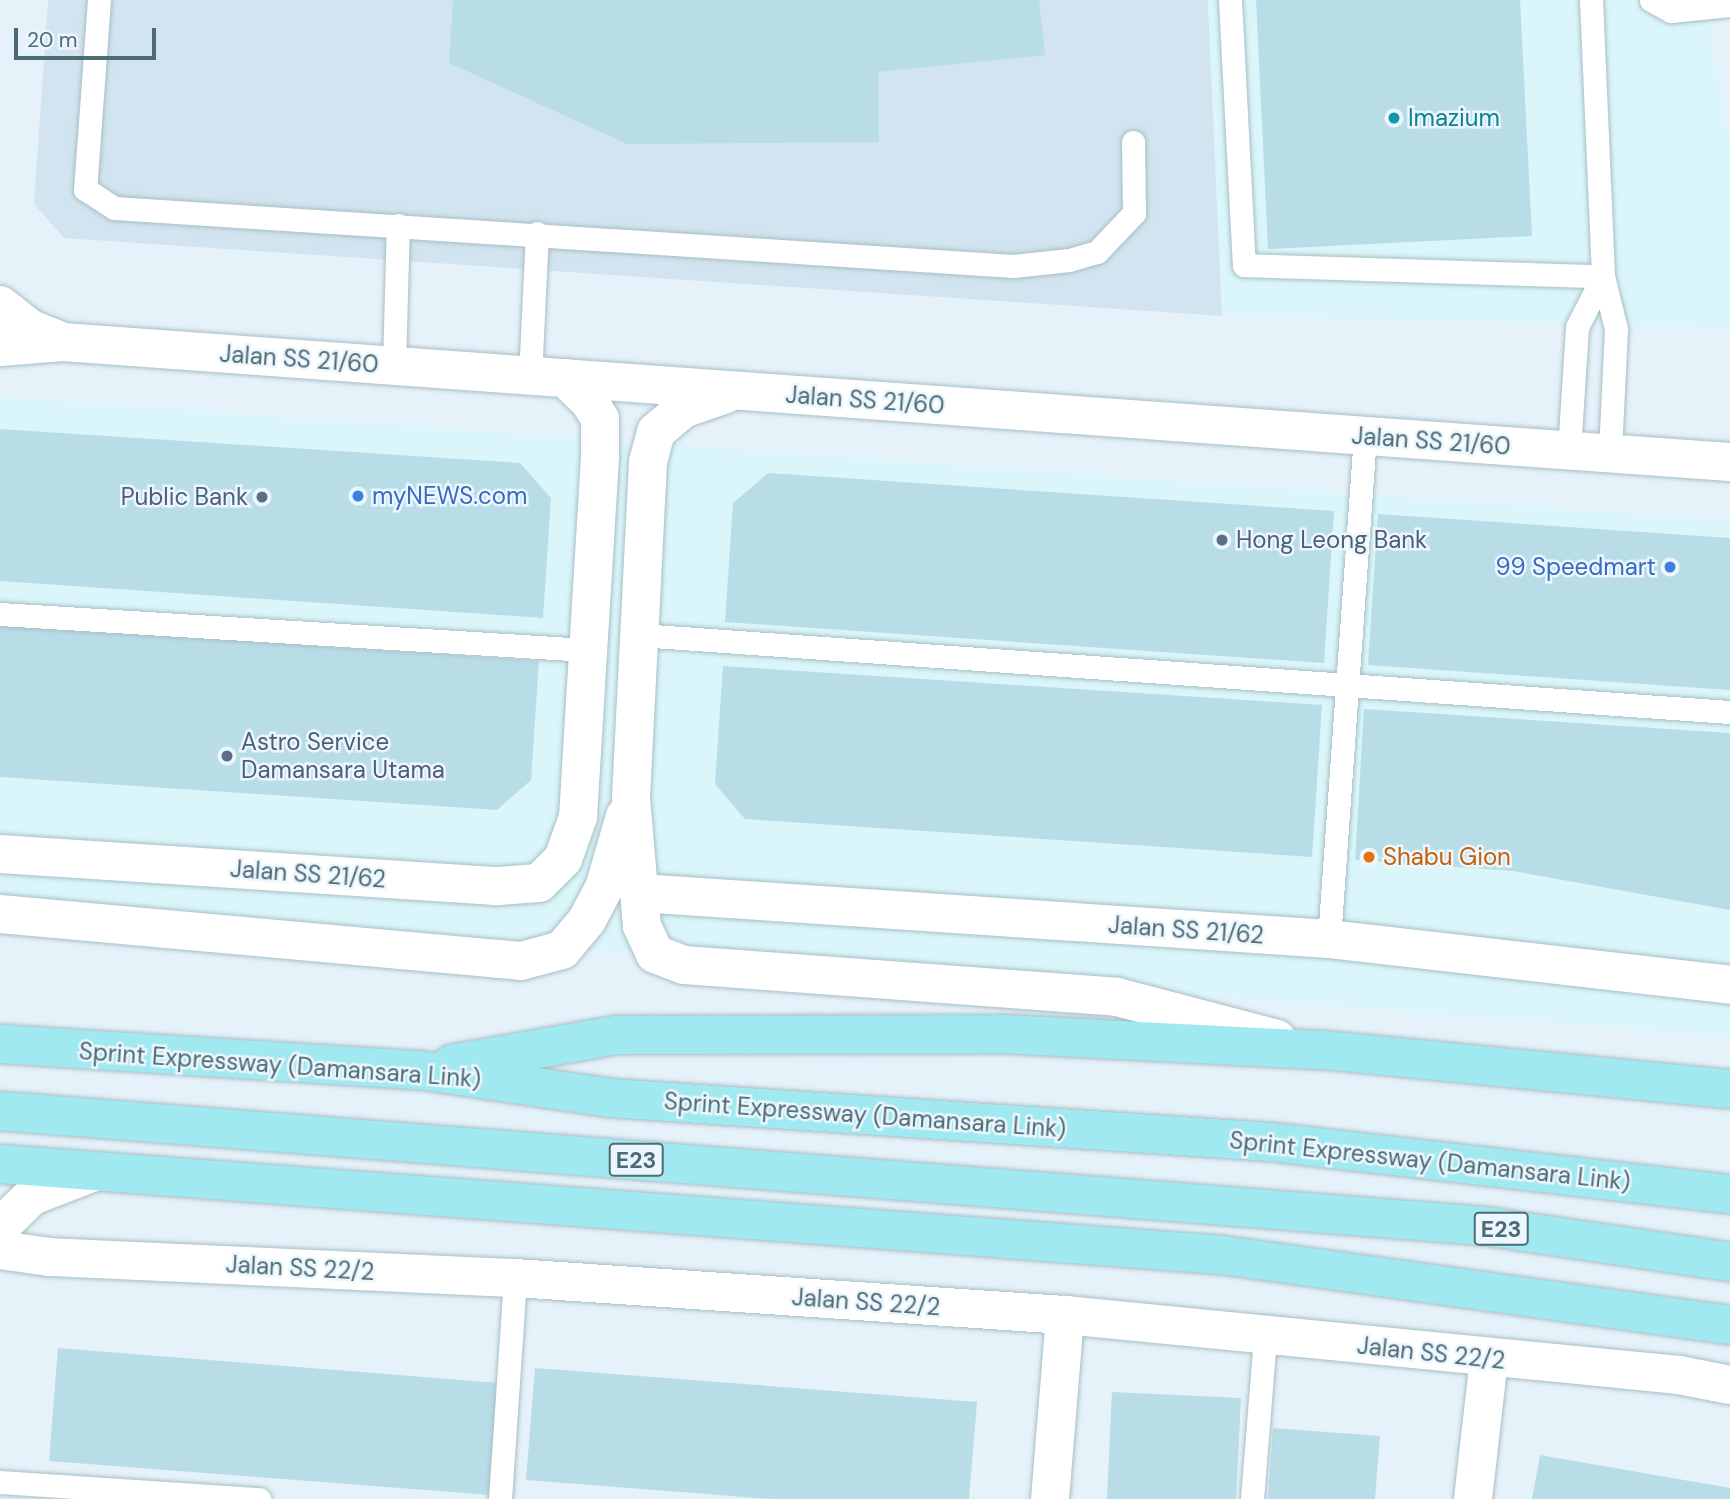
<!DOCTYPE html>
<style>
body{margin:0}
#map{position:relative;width:1730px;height:1499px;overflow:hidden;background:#e6f2fa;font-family:"DM Sans",sans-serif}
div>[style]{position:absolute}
.residential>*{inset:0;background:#d2e4ef}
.commercial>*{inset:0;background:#daf6fa}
.building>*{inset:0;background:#b9dde7}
.roads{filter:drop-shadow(0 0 2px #a8bec6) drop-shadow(0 0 2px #a8bec6)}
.lane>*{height:23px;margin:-11.5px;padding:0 11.5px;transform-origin:11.5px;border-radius:11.5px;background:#fff}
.street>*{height:38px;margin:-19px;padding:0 19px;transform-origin:19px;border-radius:19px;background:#fff}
.highway>*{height:38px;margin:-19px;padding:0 19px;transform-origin:19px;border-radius:19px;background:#a1e9f0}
.dots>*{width:19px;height:19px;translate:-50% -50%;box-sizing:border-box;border:4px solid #ecf6fe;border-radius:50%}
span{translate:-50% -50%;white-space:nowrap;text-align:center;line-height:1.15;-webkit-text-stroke:5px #ecf6fe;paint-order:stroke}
.shield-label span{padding:2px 5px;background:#ecf6fe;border:2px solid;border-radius:5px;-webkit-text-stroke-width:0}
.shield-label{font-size:23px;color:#4d6b72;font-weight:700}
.culture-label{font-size:24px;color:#0d838f}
.left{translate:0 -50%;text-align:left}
.street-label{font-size:24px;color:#4d6b72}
.shop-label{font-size:24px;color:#366cbe}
.right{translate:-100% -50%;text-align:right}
.service-label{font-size:24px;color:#4e5e75}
.food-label{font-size:24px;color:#c56008}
.scale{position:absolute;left:14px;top:28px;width:142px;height:32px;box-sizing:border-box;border:4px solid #4d6b72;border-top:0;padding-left:9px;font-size:21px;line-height:24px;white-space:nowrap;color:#4d6b72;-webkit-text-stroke:5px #ecf6fe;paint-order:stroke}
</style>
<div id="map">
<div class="residential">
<i style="clip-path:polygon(48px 0,1208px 0,1222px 316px,64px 238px,34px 204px)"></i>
</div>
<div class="commercial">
<i style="clip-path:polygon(1208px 0,1704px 0,1730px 146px,1730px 327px,1222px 316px)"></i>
<i style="clip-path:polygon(0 397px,1730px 521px,1730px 1036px,0 904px)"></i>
</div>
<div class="building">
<i style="clip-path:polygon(453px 0,1039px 0,1045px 55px,878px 72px,879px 142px,627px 144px,449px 63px)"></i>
<i style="clip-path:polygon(1256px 0,1520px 0,1532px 236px,1268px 249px)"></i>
<i style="clip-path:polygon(0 429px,520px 463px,551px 498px,543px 618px,0 581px)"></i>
<i style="clip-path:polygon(768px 473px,1334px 511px,1324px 663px,725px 622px,733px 503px)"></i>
<i style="clip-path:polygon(1378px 514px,1730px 538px,1730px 690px,1368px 665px)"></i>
<i style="clip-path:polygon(0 624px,539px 661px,531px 780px,497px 810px,0 777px)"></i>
<i style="clip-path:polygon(723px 666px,1322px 705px,1312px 857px,745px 819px,715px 784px)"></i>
<i style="clip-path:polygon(1364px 709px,1730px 733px,1730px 910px,1513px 871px,1355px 860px)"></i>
<i style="clip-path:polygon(58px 1348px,499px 1383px,490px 1495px,49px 1461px)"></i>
<i style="clip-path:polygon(535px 1368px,977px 1402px,969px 1499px,772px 1499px,526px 1480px)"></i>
<i style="clip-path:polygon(1112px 1392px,1241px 1398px,1236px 1499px,1107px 1499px)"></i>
<i style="clip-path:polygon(1273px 1428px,1380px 1436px,1375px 1499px,1268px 1499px)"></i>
<i style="clip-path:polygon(1540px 1455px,1730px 1488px,1730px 1499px,1532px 1499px)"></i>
</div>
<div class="roads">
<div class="lane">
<i style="left:99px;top:0;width:190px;rotate:94.2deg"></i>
<i style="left:85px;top:189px;width:35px;rotate:33deg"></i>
<i style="left:114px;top:208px;width:901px;rotate:3.69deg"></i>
<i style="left:1013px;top:266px;width:56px;rotate:-6.1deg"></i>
<i style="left:1069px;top:260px;width:29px;rotate:-16deg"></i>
<i style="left:1097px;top:252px;width:54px;rotate:-46.5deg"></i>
<i style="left:1134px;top:213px;width:71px;rotate:-90.8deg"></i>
<i style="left:1230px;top:0;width:265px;rotate:87deg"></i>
<i style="left:1244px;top:265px;width:359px;rotate:1.8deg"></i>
<i style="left:1591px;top:0;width:276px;rotate:87.5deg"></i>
<i style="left:1603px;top:276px;width:55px;rotate:76.2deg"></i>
<i style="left:1616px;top:329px;width:124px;rotate:92.8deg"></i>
<i style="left:1651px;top:0;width:23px;rotate:29deg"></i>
<i style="left:1671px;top:11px;width:59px;rotate:-5.8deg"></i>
<i style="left:394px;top:365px;width:140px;rotate:-88.4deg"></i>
<i style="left:530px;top:376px;width:143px;rotate:-87.2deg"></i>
<i style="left:1569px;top:451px;width:124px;rotate:-86.3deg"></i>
<i style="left:1577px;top:327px;width:57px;rotate:-63deg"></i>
<i style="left:0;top:614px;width:588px;rotate:3.51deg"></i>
<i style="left:639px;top:635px;width:1094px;rotate:4.04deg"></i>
<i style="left:1329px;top:939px;width:504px;rotate:-85.91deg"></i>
<i style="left:0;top:1482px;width:260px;rotate:3.8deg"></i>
<i style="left:500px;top:1499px;width:222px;rotate:-86.1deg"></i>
<i style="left:1252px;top:1499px;width:164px;rotate:-85.4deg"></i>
</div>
<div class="street">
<i style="left:0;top:305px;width:37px;rotate:38deg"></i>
<i style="left:29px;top:328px;width:37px;rotate:22deg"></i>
<i style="left:0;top:347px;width:63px;rotate:-4.5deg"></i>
<i style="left:63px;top:342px;width:1671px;rotate:4.12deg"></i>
<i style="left:726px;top:394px;width:46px;rotate:160.8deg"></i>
<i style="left:683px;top:409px;width:35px;rotate:140deg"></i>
<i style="left:656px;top:432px;width:31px;rotate:105deg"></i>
<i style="left:648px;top:462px;width:336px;rotate:92.9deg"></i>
<i style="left:631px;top:798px;width:128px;rotate:85.1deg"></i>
<i style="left:642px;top:926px;width:31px;rotate:65deg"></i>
<i style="left:655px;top:954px;width:31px;rotate:21deg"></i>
<i style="left:684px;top:965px;width:434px;rotate:4.2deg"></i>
<i style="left:1117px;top:997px;width:165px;rotate:14.7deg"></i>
<i style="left:0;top:854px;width:499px;rotate:3.7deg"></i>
<i style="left:498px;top:886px;width:41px;rotate:-4.2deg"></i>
<i style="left:539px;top:883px;width:34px;rotate:-45deg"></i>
<i style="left:563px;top:859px;width:45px;rotate:-70.3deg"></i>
<i style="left:578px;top:817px;width:362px;rotate:-86.5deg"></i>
<i style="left:600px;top:456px;width:37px;rotate:-90deg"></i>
<i style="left:600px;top:419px;width:21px;rotate:-121deg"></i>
<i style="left:589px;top:401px;width:33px;rotate:-136deg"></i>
<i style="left:640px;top:893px;width:691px;rotate:3.82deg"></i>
<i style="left:1329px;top:939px;width:404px;rotate:6.5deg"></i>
<i style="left:0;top:914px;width:523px;rotate:5.15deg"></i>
<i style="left:521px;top:961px;width:42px;rotate:-15deg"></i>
<i style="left:562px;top:950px;width:39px;rotate:-50deg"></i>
<i style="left:587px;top:920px;width:36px;rotate:-62deg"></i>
<i style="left:604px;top:888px;width:75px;rotate:-73.7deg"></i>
<i style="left:0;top:1227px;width:45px;rotate:-44.1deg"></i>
<i style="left:32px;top:1196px;width:64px;rotate:-21deg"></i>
<i style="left:0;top:1250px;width:49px;rotate:8.1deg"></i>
<i style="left:49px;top:1257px;width:466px;rotate:2.6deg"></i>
<i style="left:515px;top:1278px;width:551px;rotate:3.85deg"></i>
<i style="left:1065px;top:1315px;width:617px;rotate:5.58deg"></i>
<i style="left:1679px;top:1375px;width:52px;rotate:11.1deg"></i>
<i style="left:1050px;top:1499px;width:185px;rotate:-85.3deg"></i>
<i style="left:1473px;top:1499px;width:141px;rotate:-83.5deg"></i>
</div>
<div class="highway">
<i style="left:0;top:1044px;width:420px;rotate:3.6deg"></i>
<i style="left:419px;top:1070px;width:193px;rotate:8.3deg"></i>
<i style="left:610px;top:1098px;width:662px;rotate:3.81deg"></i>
<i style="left:1271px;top:1142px;width:462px;rotate:6.5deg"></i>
<i style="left:452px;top:1064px;width:167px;rotate:-10deg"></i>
<i style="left:616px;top:1035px;width:386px;rotate:-0.1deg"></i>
<i style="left:1002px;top:1034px;width:321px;rotate:2.9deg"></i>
<i style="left:1323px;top:1050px;width:409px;rotate:5.5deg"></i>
<i style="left:0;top:1111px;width:1488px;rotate:4.43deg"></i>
<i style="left:1484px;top:1226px;width:249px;rotate:8.3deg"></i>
<i style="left:0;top:1164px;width:1225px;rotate:4.26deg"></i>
<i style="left:1222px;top:1255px;width:513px;rotate:7.85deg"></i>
</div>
</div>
<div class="dots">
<i style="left:1394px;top:118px;background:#0f9aa8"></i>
<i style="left:358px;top:496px;background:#3f7fe0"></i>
<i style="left:262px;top:497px;background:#5c6f8a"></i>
<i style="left:1222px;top:540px;background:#5c6f8a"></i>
<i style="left:1670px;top:567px;background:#3f7fe0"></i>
<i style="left:227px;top:756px;background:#5c6f8a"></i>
<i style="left:1369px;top:857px;background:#e8710a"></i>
</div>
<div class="shield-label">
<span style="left:636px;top:1160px">E23</span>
<span style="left:1501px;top:1229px">E23</span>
</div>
<div class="culture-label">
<span class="left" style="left:1408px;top:118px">Imazium</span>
</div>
<div class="street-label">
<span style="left:299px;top:359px;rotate:4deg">Jalan SS 21/60</span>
<span style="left:865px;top:400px;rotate:4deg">Jalan SS 21/60</span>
<span style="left:1431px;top:441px;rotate:4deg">Jalan SS 21/60</span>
<span style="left:308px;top:874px;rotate:4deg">Jalan SS 21/62</span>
<span style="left:1186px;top:930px;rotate:4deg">Jalan SS 21/62</span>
<span style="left:280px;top:1065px;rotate:4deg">Sprint Expressway (Damansara Link)</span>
<span style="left:865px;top:1115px;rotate:4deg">Sprint Expressway (Damansara Link)</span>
<span style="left:1430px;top:1161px;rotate:6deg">Sprint Expressway (Damansara Link)</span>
<span style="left:300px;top:1268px;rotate:3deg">Jalan SS 22/2</span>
<span style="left:866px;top:1302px;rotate:4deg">Jalan SS 22/2</span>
<span style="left:1431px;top:1353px;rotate:6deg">Jalan SS 22/2</span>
</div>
<div class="shop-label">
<span class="left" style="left:372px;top:496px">myNEWS.com</span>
<span class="right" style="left:1656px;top:567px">99 Speedmart</span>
</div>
<div class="service-label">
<span class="right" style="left:248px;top:497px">Public Bank</span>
<span class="left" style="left:1236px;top:540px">Hong Leong Bank</span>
<span class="left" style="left:241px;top:756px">Astro Service<br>Damansara Utama</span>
</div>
<div class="food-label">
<span class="left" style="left:1383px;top:857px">Shabu Gion</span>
</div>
<div class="scale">20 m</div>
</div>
